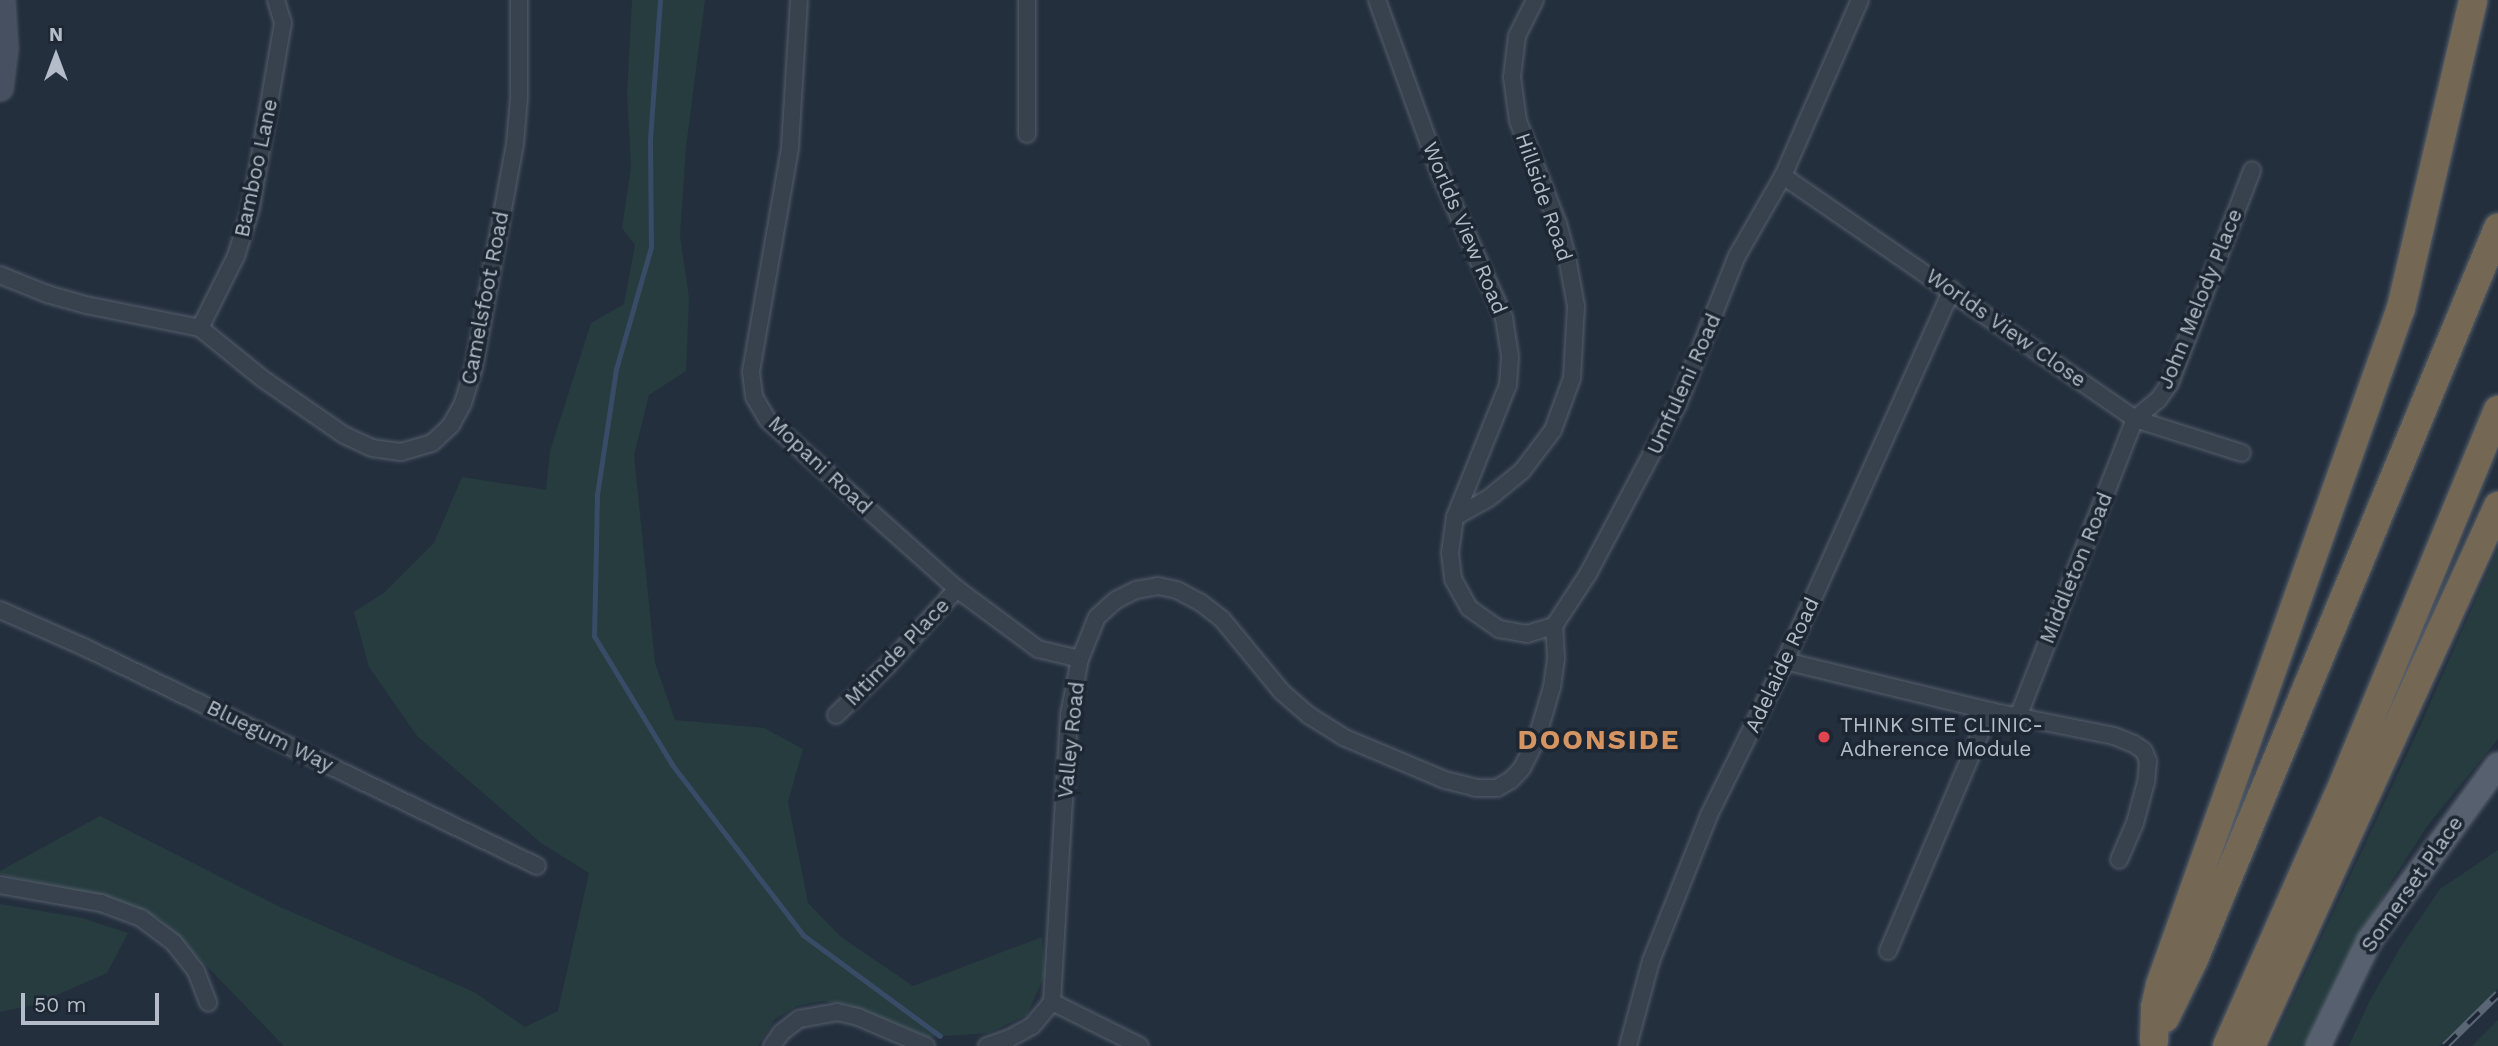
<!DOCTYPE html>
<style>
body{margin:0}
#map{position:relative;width:2498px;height:1046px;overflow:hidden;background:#242f3e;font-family:"Work Sans",sans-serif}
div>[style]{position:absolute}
.green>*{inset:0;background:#263c3f}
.stream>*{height:5px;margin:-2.5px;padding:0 2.5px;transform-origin:2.5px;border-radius:2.5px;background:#394c67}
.roads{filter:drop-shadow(0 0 2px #565f6c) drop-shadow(0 0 2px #565f6c)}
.street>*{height:16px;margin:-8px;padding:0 8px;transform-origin:8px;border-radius:8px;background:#38414e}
.secondary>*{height:23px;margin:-11.5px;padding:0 11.5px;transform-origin:11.5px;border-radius:11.5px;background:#465061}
.primary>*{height:24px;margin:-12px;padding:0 12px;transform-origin:12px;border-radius:12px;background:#56606e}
.highway>*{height:28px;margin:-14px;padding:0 14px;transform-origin:14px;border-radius:14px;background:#746855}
.rail>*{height:8px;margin-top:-4px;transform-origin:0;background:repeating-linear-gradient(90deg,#1d2633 0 16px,#5a6575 0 32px);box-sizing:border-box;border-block:2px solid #5a6575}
.dots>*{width:19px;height:19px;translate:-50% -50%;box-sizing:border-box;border:4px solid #1d2633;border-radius:50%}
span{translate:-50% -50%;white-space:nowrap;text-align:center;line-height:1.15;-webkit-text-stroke:7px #1d2633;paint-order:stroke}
.street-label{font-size:21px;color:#b4bcc9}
.poi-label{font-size:21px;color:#b4bcc9}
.left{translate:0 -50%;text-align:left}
.district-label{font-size:28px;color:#d59563;font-weight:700;letter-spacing:2px}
.north{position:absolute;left:21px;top:21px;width:70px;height:70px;-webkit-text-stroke:5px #1d2633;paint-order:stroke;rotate:0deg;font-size:19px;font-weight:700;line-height:28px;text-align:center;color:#b4bcc9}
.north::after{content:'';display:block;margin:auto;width:24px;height:32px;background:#b4bcc9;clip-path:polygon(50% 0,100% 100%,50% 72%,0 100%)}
.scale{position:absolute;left:21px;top:993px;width:138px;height:32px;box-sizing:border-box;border:4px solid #b4bcc9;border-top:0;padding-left:9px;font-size:21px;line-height:24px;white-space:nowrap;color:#b4bcc9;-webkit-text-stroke:5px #1d2633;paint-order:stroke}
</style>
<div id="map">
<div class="green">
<i style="clip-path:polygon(632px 0,705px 0,686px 147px,680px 235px,689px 298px,686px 371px,649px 395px,634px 455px,655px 663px,675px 720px,764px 728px,803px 749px,788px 802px,808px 903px,841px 937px,913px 986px,1042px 937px,1045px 975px,1027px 1015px,989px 1033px,929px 1037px,846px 1004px,822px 1001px,797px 1006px,775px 1019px,758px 1046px,284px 1046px,162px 920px,117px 900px,0 874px,0 871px,100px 816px,278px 906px,474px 992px,525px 1027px,558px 1011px,589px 873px,541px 843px,417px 736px,369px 667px,354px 612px,385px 592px,434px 543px,462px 477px,546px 490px,550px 451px,591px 323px,624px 304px,635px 245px,622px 228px,631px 167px,627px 94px)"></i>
<i style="clip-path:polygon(2498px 549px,2498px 739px,2428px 825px,2390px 884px,2329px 996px,2310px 1046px,2271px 1046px,2420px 726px)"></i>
<i style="clip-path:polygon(2498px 850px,2498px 989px,2439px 1046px,2349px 1046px,2369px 1002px,2400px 948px,2440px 889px)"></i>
<i style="clip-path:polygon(0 904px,82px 918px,128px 933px,107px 973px,34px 1005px,0 1012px)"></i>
<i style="clip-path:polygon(2498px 1020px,2498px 1046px,2472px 1046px)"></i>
</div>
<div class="stream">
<i style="left:660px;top:0;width:140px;rotate:94.1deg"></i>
<i style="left:650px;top:140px;width:107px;rotate:89.5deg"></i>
<i style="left:651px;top:247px;width:127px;rotate:106deg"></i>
<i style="left:616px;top:369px;width:127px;rotate:98.6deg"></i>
<i style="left:597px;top:495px;width:141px;rotate:91.2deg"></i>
<i style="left:594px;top:636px;width:152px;rotate:58.7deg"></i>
<i style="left:673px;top:766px;width:213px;rotate:52.4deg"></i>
<i style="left:803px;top:935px;width:170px;rotate:36.4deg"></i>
</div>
<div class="roads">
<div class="street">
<i style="left:799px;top:0;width:148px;rotate:93.5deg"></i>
<i style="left:790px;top:148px;width:227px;rotate:99.9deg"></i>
<i style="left:751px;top:372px;width:25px;rotate:83deg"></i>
<i style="left:754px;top:397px;width:27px;rotate:59deg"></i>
<i style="left:768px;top:420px;width:254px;rotate:41.8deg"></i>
<i style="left:957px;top:589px;width:101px;rotate:36.5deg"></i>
<i style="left:1038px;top:649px;width:43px;rotate:13.4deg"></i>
<i style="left:1027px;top:0;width:134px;rotate:90deg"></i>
<i style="left:1377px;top:0;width:185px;rotate:70.1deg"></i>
<i style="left:1440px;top:174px;width:158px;rotate:66deg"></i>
<i style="left:1504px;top:318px;width:39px;rotate:81deg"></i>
<i style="left:1510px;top:357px;width:28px;rotate:94deg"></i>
<i style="left:1508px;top:385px;width:142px;rotate:111.9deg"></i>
<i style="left:1455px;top:517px;width:36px;rotate:98deg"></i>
<i style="left:1450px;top:553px;width:26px;rotate:83deg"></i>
<i style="left:1453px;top:579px;width:33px;rotate:61deg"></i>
<i style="left:1469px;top:608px;width:37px;rotate:35deg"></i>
<i style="left:1499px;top:629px;width:28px;rotate:10deg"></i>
<i style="left:1527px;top:634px;width:28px;rotate:-17deg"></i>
<i style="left:1783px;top:176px;width:428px;rotate:34.6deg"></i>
<i style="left:2135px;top:419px;width:112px;rotate:17.6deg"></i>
<i style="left:0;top:275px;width:51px;rotate:22deg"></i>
<i style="left:47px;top:294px;width:41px;rotate:15.8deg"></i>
<i style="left:86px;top:305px;width:116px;rotate:11.4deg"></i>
<i style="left:200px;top:328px;width:81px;rotate:39deg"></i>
<i style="left:263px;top:379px;width:98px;rotate:34.7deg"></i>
<i style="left:344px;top:435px;width:31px;rotate:25deg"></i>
<i style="left:372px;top:448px;width:29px;rotate:8deg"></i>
<i style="left:401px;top:452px;width:32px;rotate:-16deg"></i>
<i style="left:432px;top:443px;width:26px;rotate:-43deg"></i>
<i style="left:451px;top:425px;width:25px;rotate:-61deg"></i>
<i style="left:463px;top:403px;width:38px;rotate:-73deg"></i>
<i style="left:474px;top:367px;width:227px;rotate:-79.6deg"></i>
<i style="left:515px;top:144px;width:46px;rotate:-85deg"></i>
<i style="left:519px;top:98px;width:98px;rotate:-90deg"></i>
<i style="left:200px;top:328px;width:80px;rotate:-63.4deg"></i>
<i style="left:236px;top:256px;width:50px;rotate:-72.6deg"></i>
<i style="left:251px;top:208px;width:188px;rotate:-80.2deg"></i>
<i style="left:283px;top:23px;width:24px;rotate:-107deg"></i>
<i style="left:1455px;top:517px;width:39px;rotate:-29deg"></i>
<i style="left:1489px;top:498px;width:43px;rotate:-39.3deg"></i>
<i style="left:1522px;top:471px;width:51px;rotate:-52.9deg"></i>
<i style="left:1553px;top:430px;width:55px;rotate:-69.9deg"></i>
<i style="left:1572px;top:378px;width:72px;rotate:-86.8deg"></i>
<i style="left:1576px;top:306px;width:50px;rotate:-100.4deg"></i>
<i style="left:1567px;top:257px;width:34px;rotate:-105deg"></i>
<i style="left:1558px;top:224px;width:110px;rotate:-111.2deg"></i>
<i style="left:1518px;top:121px;width:44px;rotate:-97.8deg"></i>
<i style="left:1512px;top:77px;width:41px;rotate:-83deg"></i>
<i style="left:1517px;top:36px;width:40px;rotate:-63.4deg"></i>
<i style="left:0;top:610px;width:92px;rotate:23.8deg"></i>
<i style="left:84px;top:647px;width:503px;rotate:25.8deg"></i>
<i style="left:1785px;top:661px;width:211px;rotate:13.7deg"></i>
<i style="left:1990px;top:711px;width:126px;rotate:11.4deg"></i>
<i style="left:2114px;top:736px;width:22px;rotate:22deg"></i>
<i style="left:2134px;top:744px;width:12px;rotate:35deg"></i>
<i style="left:2144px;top:751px;width:11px;rotate:68deg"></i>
<i style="left:2148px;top:761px;width:21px;rotate:95deg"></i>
<i style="left:2146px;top:782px;width:42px;rotate:105deg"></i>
<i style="left:2135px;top:823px;width:40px;rotate:113.4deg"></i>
<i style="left:836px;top:715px;width:72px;rotate:-43.9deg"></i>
<i style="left:888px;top:665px;width:103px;rotate:-47.8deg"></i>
<i style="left:2018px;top:717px;width:320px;rotate:-68.6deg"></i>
<i style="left:2135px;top:419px;width:30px;rotate:-40deg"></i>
<i style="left:2158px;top:400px;width:21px;rotate:-55deg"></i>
<i style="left:2170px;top:383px;width:228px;rotate:-68.9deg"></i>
<i style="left:0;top:885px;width:103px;rotate:10.1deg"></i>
<i style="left:101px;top:903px;width:43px;rotate:20.6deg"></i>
<i style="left:141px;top:918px;width:41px;rotate:37.1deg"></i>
<i style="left:174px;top:943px;width:36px;rotate:52deg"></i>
<i style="left:196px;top:971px;width:34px;rotate:69deg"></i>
<i style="left:1888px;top:951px;width:261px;rotate:-67deg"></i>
<i style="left:1052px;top:1002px;width:98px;rotate:26.6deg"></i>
<i style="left:772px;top:1046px;width:16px;rotate:-55deg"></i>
<i style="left:781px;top:1033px;width:23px;rotate:-38deg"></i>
<i style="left:799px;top:1019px;width:39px;rotate:-10deg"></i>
<i style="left:837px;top:1012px;width:22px;rotate:13deg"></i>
<i style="left:858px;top:1017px;width:74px;rotate:23.1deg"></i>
<i style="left:987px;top:1046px;width:24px;rotate:-19deg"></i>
<i style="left:1010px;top:1038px;width:25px;rotate:-29deg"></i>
<i style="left:1032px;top:1026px;width:31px;rotate:-50deg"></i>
<i style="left:1052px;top:1002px;width:288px;rotate:-86.6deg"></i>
<i style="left:1069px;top:715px;width:57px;rotate:-78.9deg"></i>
<i style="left:1080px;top:659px;width:45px;rotate:-68deg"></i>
<i style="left:1097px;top:617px;width:25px;rotate:-42deg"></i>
<i style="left:1116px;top:600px;width:22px;rotate:-27deg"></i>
<i style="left:1136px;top:590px;width:22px;rotate:-10deg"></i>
<i style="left:1158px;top:586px;width:19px;rotate:12deg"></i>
<i style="left:1177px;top:590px;width:26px;rotate:28deg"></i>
<i style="left:1200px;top:602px;width:28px;rotate:38deg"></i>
<i style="left:1222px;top:619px;width:94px;rotate:50.6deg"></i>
<i style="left:1282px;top:692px;width:37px;rotate:41deg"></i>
<i style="left:1310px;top:716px;width:39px;rotate:32deg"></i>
<i style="left:1343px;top:737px;width:111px;rotate:22.9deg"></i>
<i style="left:1445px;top:780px;width:32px;rotate:14deg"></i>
<i style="left:1476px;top:788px;width:21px"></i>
<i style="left:1497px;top:788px;width:16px;rotate:-30deg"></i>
<i style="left:1511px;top:780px;width:16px;rotate:-47deg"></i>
<i style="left:1522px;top:768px;width:30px;rotate:-63deg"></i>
<i style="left:1536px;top:741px;width:56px;rotate:-73.5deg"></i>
<i style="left:1552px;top:687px;width:28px;rotate:-82deg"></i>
<i style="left:1556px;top:659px;width:33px;rotate:-93deg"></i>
<i style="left:1554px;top:626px;width:62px;rotate:-56.8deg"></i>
<i style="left:1588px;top:574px;width:192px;rotate:-62.1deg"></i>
<i style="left:1678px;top:404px;width:159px;rotate:-68.3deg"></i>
<i style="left:1737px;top:256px;width:92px;rotate:-60.1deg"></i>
<i style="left:1783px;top:176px;width:192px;rotate:-66.4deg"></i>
<i style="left:1628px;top:1046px;width:88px;rotate:-74.9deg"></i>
<i style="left:1651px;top:961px;width:157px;rotate:-68.3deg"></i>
<i style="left:1709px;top:815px;width:172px;rotate:-63.7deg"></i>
<i style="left:1785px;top:661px;width:407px;rotate:-65.8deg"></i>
</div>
<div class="secondary">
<i style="left:0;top:88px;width:40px;rotate:-82.9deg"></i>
<i style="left:5px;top:48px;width:48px;rotate:-93.6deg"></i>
</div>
<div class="primary">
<i style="left:2318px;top:1046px;width:117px;rotate:-64.1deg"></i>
<i style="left:2369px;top:941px;width:218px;rotate:-53.8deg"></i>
</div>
<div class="highway">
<i style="left:2165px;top:1018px;width:66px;rotate:-63.8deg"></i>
<i style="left:2194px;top:959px;width:792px;rotate:-67.42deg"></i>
<i style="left:2154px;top:1041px;width:34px;rotate:-88deg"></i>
<i style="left:2155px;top:1007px;width:23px;rotate:-77deg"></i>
<i style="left:2160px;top:985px;width:719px;rotate:-70.41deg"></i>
<i style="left:2401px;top:308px;width:316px;rotate:-76.8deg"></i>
<i style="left:2227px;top:1046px;width:274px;rotate:-66.1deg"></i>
<i style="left:2338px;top:796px;width:418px;rotate:-67.5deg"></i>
<i style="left:2251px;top:1046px;width:594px;rotate:-65.42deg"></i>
</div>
</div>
<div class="rail">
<i style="left:2445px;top:1046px;width:74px;rotate:-44.5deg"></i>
</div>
<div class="dots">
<i style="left:1824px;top:737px;background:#e0444e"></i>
</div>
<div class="street-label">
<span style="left:256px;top:168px;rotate:-78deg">Bamboo Lane</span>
<span style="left:1544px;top:197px;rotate:71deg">Hillside Road</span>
<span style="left:1465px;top:228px;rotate:67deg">Worlds View Road</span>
<span style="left:485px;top:298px;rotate:-79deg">Camelsfoot Road</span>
<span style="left:2200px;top:299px;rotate:-68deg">John Melody Place</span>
<span style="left:2006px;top:328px;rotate:35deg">Worlds View Close</span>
<span style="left:1684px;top:384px;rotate:-66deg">Umfuleni Road</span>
<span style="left:820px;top:465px;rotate:43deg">Mopani Road</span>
<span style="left:2076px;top:568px;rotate:-68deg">Middleton Road</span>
<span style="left:897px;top:652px;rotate:-46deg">Mtimde Place</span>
<span style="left:1782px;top:665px;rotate:-65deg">Adelaide Road</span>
<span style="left:270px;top:736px;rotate:26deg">Bluegum Way</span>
<span style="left:1071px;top:740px;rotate:-84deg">Valley Road</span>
<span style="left:2412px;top:884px;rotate:-55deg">Somerset Place</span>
</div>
<div class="poi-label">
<span class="left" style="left:1840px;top:737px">THINK SITE CLINIC-<br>Adherence Module</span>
</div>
<div class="district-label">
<span style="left:1599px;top:740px">DOONSIDE</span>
</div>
<div class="north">N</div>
<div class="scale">50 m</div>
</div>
